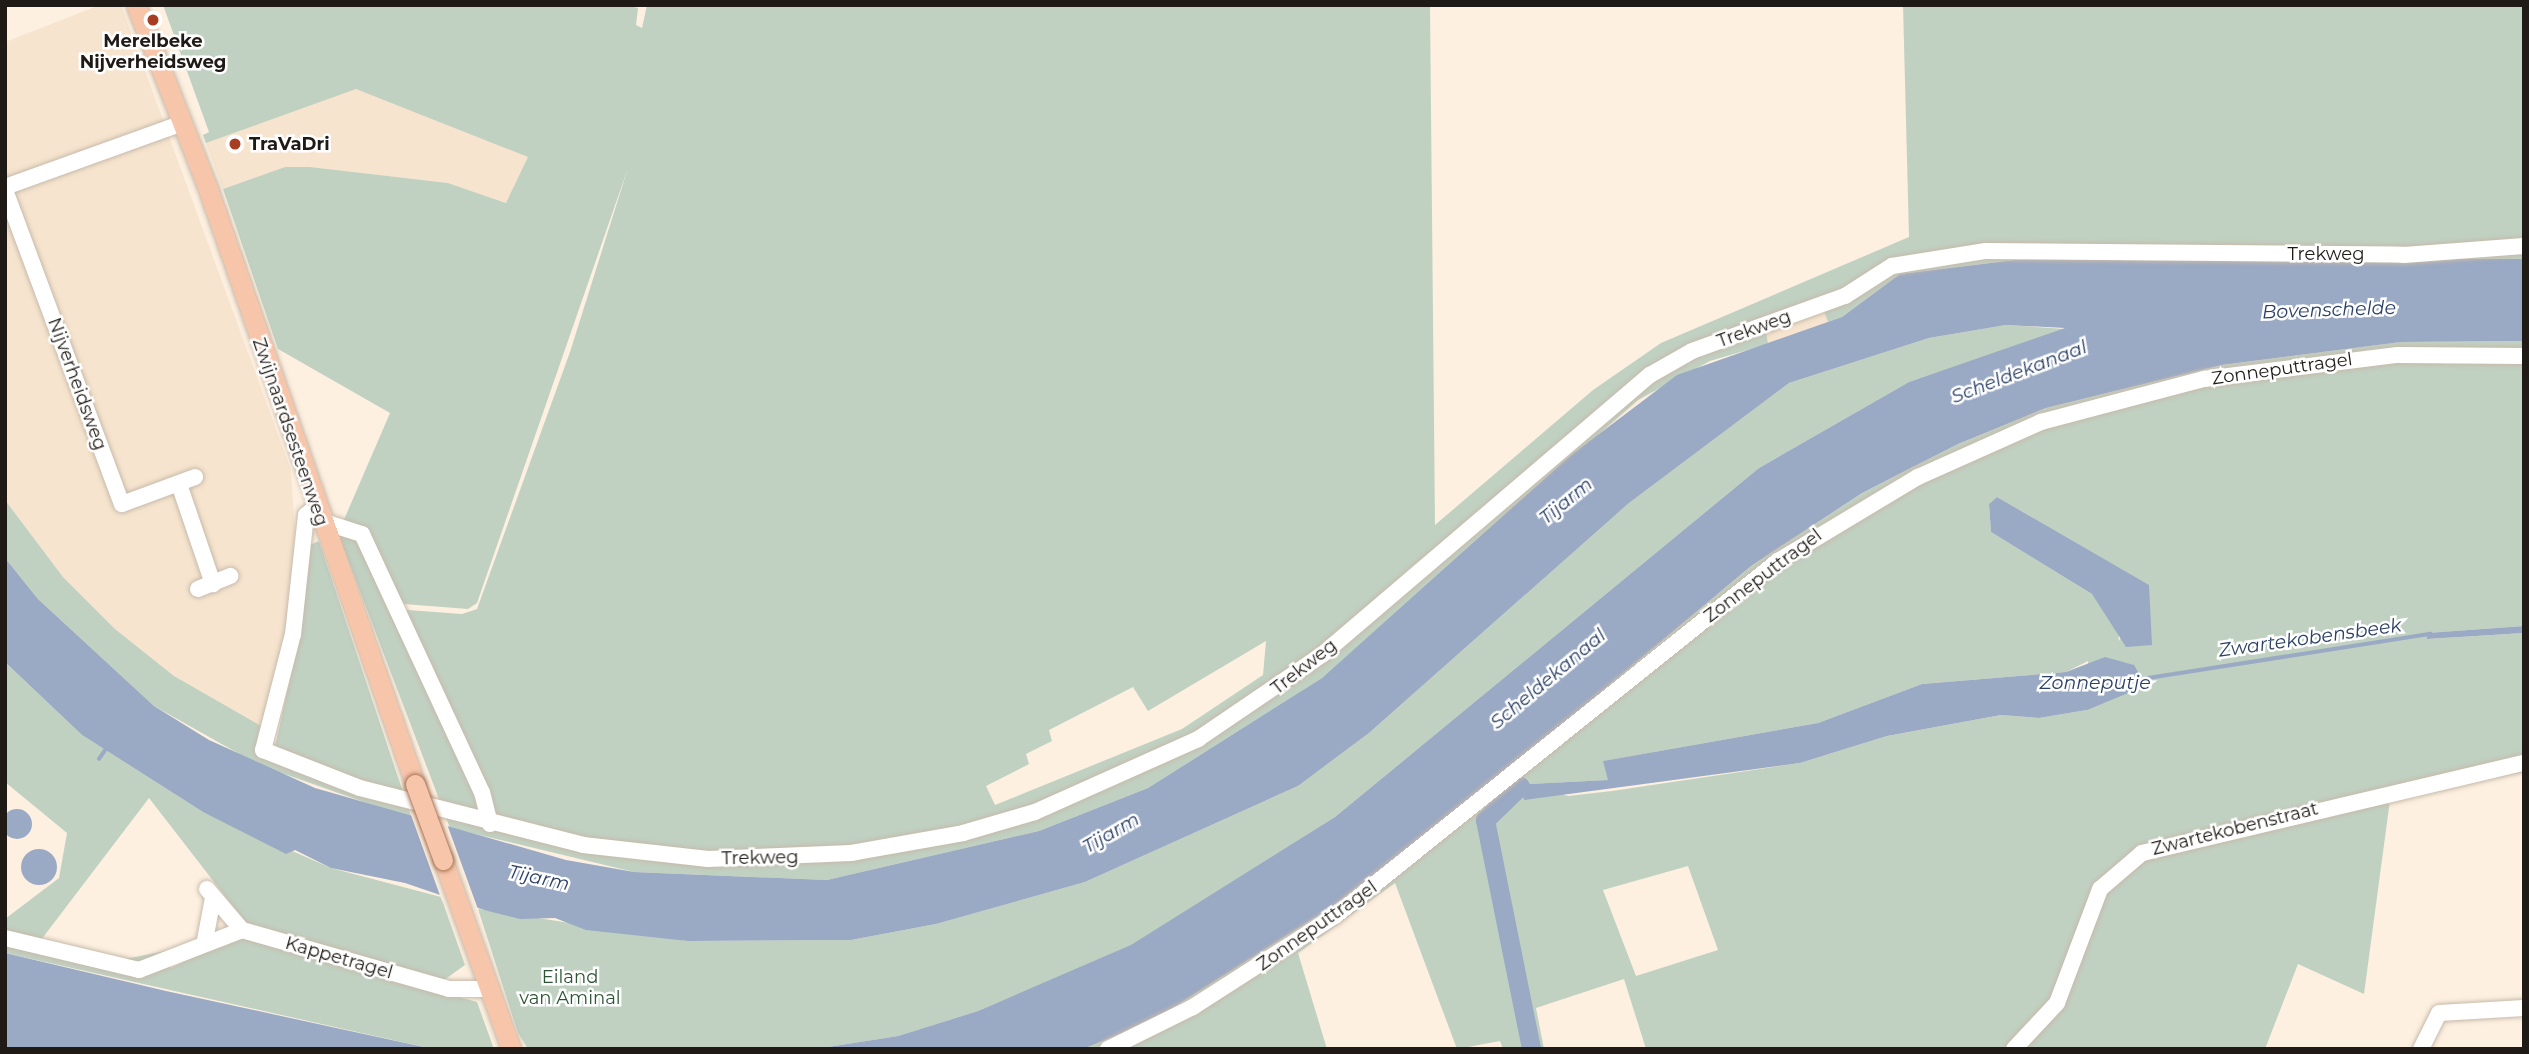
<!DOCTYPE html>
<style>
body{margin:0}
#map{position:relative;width:2529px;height:1054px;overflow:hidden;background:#fdf0e0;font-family:Montserrat,sans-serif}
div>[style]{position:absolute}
.built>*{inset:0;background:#f6e4ce}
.green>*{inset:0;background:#c0d1c2}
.water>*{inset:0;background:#9aa9c4}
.round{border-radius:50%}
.pier>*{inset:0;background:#fdf0e0}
.stream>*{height:3.5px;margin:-1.75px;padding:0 1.75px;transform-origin:1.75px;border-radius:1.75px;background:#9aa9c4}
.river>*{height:19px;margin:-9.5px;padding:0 9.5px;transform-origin:9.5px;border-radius:9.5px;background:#9aa9c4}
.roads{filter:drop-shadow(0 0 2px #c7baab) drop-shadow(0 0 2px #c7baab)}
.minor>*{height:16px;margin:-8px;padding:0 8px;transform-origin:8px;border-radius:8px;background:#fff}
.major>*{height:19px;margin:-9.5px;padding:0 9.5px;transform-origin:9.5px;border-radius:9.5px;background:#f6c5aa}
.bridges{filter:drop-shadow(0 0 2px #a77051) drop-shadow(0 0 2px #a77051)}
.major-bridge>*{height:19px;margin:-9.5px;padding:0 9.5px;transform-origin:9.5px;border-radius:9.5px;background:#f6c5aa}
.dots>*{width:19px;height:19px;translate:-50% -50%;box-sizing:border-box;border:4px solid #fff;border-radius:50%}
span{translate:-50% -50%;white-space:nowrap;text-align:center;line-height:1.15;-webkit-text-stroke:5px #fff;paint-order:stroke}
.poi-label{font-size:18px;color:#1f1a15;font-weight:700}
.left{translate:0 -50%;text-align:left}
.street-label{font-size:18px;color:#1f1a15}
.park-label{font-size:18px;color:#2c5534}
.water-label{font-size:19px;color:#2b4067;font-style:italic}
.frame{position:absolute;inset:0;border:7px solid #1f1a15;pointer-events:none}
</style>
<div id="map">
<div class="built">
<i style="clip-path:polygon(100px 5px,121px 5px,291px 470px,295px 534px,287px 625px,263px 727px,174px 676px,115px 629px,63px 577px,5px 500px,5px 42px)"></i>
<i style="clip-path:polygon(368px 74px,554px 146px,529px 157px,507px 203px,448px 183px,310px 167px,285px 167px,223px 189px,203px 135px)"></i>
<i style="clip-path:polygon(1823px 309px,1828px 322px,1768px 344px,1765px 331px)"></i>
</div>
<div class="green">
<i style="clip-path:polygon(evenodd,163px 5px,626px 5px,638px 8px,636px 25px,642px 28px,647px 5px,1430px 5px,1435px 525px,1593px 390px,1661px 343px,1909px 237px,1903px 5px,2524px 5px,2524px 259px,2023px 259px,1900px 274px,1842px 317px,1828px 322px,1823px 309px,1766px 331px,1768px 344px,1710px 361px,1638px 400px,1322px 678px,1148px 788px,1039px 831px,827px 880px,634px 872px,450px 828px,337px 531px,358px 533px,394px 609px,462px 614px,477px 609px,570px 352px,628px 168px,477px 603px,468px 609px,404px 604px,362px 530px,343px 522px,390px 413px,278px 349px,223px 189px,285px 167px,310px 167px,448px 183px,506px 203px,528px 157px,356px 89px,206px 143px,203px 135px,209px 132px,163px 5px,1266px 641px,1263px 675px,1182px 729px,995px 805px,986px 786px,1029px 764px,1026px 754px,1052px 741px,1049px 730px,1133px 687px,1148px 711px,1266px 641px)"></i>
<i style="clip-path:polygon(2006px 325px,2066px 329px,1909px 382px,1759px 468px,1335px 817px,1131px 946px,978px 1011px,898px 1036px,815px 1049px,528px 1049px,518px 1033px,478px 909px,688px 941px,851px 940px,936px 924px,1085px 882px,1298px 786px,1369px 733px,1629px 503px,1789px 383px,1929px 338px)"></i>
<i style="clip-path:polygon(evenodd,2524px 341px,2524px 626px,2427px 633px,2428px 639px,2524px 633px,2524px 772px,2390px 800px,2364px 994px,2298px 964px,2265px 1049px,1646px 1049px,1624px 979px,1536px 1008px,1544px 1049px,1503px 1049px,1500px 1041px,1457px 1049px,1395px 883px,1298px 953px,1327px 1049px,1083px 1049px,1152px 1021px,1330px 908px,1508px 770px,1751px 566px,1862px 493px,1958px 444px,2046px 408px,2222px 365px,2400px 342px,2524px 341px,1997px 497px,2148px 585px,2119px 641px,2118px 627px,2092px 594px,1991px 532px,1989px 504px,1997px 497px,2524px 341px,2088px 661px,2087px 710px,2039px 718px,2001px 715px,1887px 736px,1800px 763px,1612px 791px,1568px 796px,1529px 784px,1609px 780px,1604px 761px,1818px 723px,1922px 684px,2066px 672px,2088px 661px,2524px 341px,1688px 866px,1718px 950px,1636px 976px,1603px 890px,1688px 866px)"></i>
<i style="clip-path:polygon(5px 500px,63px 577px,115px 629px,174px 676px,263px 727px,274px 751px,299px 639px,310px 545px,319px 541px,412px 819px,259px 765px,154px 706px,38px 599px,5px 558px)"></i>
<i style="clip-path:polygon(5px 662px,82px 735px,203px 812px,331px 868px,441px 897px,465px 965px,444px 980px,245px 922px,149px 798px,41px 940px,125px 959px,165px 951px,171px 968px,237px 936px,477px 1002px,494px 1049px,433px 1049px,5px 953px,5px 919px,59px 878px,67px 833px,5px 782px)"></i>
</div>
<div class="water">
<i style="clip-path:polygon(2023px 259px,2524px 259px,2524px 341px,2401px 342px,2222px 365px,2046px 408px,1958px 444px,1862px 493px,1751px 566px,1508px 770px,1330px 908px,1152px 1021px,1083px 1049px,815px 1049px,898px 1036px,978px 1011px,1131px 945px,1335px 817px,1759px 468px,1909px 382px,2065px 328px,2006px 325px,1929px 338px,1789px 383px,1629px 503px,1369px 733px,1298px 786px,1085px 882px,936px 924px,851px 940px,688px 941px,586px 930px,555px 918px,520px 919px,484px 910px,405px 883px,331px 868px,295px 850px,286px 854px,203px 812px,82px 735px,5px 662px,5px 558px,38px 599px,154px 706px,209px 740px,315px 788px,566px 860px,634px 872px,827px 880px,1039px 831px,1148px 788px,1322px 678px,1570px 456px,1677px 375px,1842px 317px,1900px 274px)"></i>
<i style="clip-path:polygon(1997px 497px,2149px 585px,2152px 645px,2126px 647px,2092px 594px,1991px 532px,1989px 504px)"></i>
<i style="clip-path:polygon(2524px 626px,2524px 633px,2427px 639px,2427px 633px)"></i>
<i style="clip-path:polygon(2105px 657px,2134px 665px,2142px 679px,2133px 691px,2087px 710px,2039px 718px,2001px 715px,1887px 736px,1800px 763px,1524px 800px,1522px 789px,1529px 784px,1608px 780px,1603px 761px,1818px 723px,1922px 684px,2066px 672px)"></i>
<i class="round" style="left:2px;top:809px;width:30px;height:30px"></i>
<i class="round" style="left:21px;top:849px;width:36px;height:36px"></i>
<i style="clip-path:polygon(5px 953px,166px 991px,433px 1049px,5px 1049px)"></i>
</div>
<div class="pier">
<i style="clip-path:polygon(411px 815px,447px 824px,479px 912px,442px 901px)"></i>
</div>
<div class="stream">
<i style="left:2142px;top:679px;width:292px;rotate:-8.9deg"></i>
<i style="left:99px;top:759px;width:16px;rotate:-55deg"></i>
</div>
<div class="river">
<i style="left:1773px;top:369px;width:93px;rotate:-23.5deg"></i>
<i style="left:1520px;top:786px;width:49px;rotate:135.8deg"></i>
<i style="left:1485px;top:820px;width:234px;rotate:78.6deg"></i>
</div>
<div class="roads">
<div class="minor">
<i style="left:5px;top:187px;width:189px;rotate:-19.8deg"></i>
<i style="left:5px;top:190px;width:335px;rotate:69.6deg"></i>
<i style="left:122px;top:504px;width:78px;rotate:-20.3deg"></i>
<i style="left:179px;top:484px;width:106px;rotate:71.2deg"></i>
<i style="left:316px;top:507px;width:13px;rotate:141deg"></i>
<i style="left:306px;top:515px;width:120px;rotate:96.2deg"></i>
<i style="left:293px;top:634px;width:120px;rotate:104.5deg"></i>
<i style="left:263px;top:750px;width:104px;rotate:21.4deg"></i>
<i style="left:360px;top:788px;width:230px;rotate:14.3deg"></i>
<i style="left:583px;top:845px;width:126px;rotate:6.4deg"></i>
<i style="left:708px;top:859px;width:143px;rotate:-2.4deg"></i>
<i style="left:851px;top:853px;width:114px;rotate:-10.1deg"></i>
<i style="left:963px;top:833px;width:75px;rotate:-16.3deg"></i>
<i style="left:1035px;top:812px;width:179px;rotate:-24.1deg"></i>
<i style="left:1198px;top:739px;width:151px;rotate:-34.2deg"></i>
<i style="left:1323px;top:654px;width:430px;rotate:-40.5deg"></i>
<i style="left:1650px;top:375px;width:48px;rotate:-29.7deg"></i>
<i style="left:1692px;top:351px;width:163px;rotate:-19.8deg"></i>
<i style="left:1845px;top:296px;width:56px;rotate:-32.6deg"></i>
<i style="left:1892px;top:266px;width:95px;rotate:-9.1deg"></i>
<i style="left:1986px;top:251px;width:418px;rotate:0.5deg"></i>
<i style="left:2404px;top:255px;width:120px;rotate:-4.3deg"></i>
<i style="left:321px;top:521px;width:43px;rotate:17.6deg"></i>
<i style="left:362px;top:534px;width:285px;rotate:65.1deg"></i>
<i style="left:482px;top:792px;width:33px;rotate:76deg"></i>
<i style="left:198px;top:589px;width:35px;rotate:-22deg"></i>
<i style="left:207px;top:889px;width:54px;rotate:49.5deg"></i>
<i style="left:242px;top:930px;width:215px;rotate:15.9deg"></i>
<i style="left:449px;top:989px;width:40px"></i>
<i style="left:5px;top:938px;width:138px;rotate:13.4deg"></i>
<i style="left:139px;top:970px;width:110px;rotate:-21.2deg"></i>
<i style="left:205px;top:940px;width:43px;rotate:-79.2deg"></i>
<i style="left:1108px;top:1049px;width:95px;rotate:-26.3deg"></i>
<i style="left:1193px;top:1007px;width:169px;rotate:-32.7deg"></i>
<i style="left:1335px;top:916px;width:568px;rotate:-38.71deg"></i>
<i style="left:1778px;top:561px;width:163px;rotate:-31deg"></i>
<i style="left:1918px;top:477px;width:135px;rotate:-24.1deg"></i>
<i style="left:2041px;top:422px;width:169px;rotate:-14.8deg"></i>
<i style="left:2204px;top:379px;width:195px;rotate:-7.1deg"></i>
<i style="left:2398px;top:355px;width:126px;rotate:0.5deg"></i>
<i style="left:2014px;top:1049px;width:63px;rotate:-46.9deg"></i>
<i style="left:2057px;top:1003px;width:122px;rotate:-69.3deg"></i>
<i style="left:2100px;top:889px;width:55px;rotate:-40.6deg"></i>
<i style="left:2142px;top:853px;width:392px;rotate:-13.3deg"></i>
<i style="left:2421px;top:1049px;width:40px;rotate:-63.4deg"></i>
<i style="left:2439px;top:1013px;width:85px;rotate:-3.4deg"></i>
</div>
<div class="major">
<i style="left:136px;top:5px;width:194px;rotate:68.6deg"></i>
<i style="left:207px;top:186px;width:633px;rotate:70.82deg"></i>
<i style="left:443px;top:860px;width:201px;rotate:70.2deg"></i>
</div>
</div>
<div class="bridges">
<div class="major-bridge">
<i style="left:415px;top:784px;width:81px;rotate:69.8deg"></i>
</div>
</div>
<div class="dots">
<i style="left:153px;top:20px;background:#a73e22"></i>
<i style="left:235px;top:144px;background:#a73e22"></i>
</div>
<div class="poi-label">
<span style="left:153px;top:52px">Merelbeke<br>Nijverheidsweg</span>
<span class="left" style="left:249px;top:144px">TraVaDri</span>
</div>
<div class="street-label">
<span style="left:2326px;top:254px">Trekweg</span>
<span style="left:1754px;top:329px;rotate:-20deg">Trekweg</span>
<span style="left:2282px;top:369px;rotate:-8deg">Zonneputtragel</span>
<span style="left:77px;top:384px;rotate:70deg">Nijverheidsweg</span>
<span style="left:290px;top:432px;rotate:71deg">Zwijnaardsesteenweg</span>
<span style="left:1763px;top:576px;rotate:-37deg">Zonneputtragel</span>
<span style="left:1304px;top:667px;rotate:-38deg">Trekweg</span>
<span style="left:2235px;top:829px;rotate:-14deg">Zwartekobenstraat</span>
<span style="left:760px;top:858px;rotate:-1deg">Trekweg</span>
<span style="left:1317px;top:926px;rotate:-35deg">Zonneputtragel</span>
<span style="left:339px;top:958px;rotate:16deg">Kappetragel</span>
</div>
<div class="park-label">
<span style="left:570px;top:988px">Eiland<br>van Aminal</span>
</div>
<div class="water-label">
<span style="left:2329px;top:310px;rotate:-2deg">Bovenschelde</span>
<span style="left:2019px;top:372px;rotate:-21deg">Scheldekanaal</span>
<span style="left:1566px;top:501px;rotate:-39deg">Tijarm</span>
<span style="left:2310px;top:638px;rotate:-8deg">Zwartekobensbeek</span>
<span style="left:1548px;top:679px;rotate:-40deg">Scheldekanaal</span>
<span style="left:2095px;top:683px">Zonneputje</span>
<span style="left:1111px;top:833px;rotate:-30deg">Tijarm</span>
<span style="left:539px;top:878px;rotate:12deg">Tijarm</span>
</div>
<div class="frame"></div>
</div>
